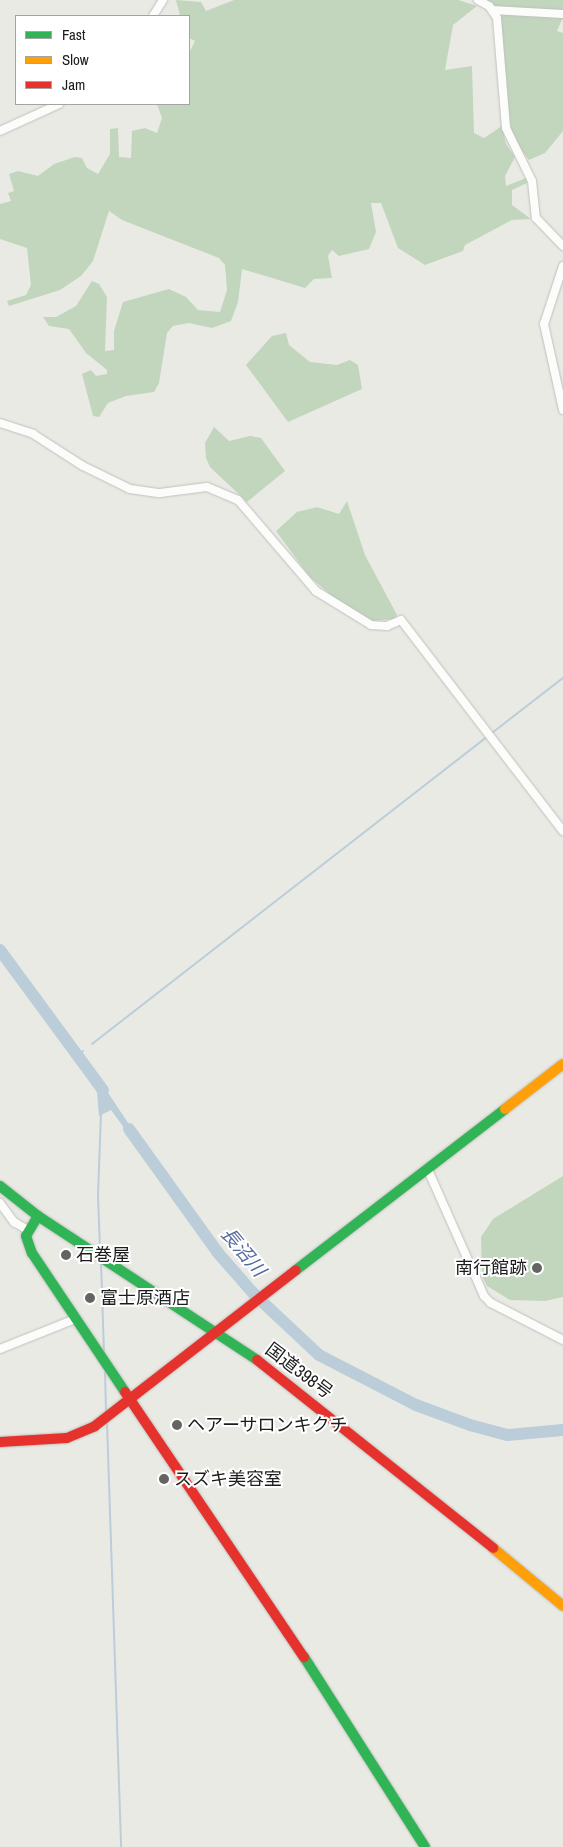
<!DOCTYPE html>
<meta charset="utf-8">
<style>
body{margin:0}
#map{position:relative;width:563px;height:1847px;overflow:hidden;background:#eaeae5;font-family:"Archivo Narrow","Noto Sans JP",sans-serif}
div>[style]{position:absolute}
.forest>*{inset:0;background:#c1d6bd}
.water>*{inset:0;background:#bccdda}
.stream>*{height:2px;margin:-1px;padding:0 1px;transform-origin:1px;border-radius:1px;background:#bccdda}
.river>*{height:12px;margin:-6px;padding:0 6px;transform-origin:6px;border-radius:6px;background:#bccdda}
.roads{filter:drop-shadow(0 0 1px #c0c0bd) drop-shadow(0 0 1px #c0c0bd)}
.street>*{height:8px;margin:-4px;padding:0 4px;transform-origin:4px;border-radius:4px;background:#fcfcfb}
.fast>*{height:10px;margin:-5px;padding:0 5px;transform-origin:5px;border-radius:5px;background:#30b455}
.slow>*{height:10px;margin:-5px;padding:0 5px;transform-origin:5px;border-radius:5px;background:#ff9f0a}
.jam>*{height:10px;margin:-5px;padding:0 5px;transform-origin:5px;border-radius:5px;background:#e5322d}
.dots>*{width:14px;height:14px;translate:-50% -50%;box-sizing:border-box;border:2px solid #fff;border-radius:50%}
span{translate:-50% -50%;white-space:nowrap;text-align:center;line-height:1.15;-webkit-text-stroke:4px #fff;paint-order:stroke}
.poi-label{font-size:18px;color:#1c1c1c}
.left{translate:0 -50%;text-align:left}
.right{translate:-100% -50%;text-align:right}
.street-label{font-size:18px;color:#1c1c1c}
.water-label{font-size:19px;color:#556a9f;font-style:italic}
.legend{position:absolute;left:15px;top:15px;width:175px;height:90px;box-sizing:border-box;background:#fff;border:1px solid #a4a4a4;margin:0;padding:6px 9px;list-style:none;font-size:15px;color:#1c1c1c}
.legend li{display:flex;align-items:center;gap:10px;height:25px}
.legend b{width:25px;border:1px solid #a4a4a4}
</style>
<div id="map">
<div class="forest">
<i style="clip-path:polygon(176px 0,201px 2px,206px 11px,234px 0,458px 0,477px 6px,453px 25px,445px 70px,472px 66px,474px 133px,484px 138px,502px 126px,506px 144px,515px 157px,505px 176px,506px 186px,526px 178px,527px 183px,512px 190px,512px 205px,531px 219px,512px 220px,465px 245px,463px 251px,425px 265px,398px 248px,381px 203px,371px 203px,376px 232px,369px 249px,339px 256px,332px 250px,328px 256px,332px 278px,314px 279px,305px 288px,242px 269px,238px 302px,231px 321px,212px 328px,189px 323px,173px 326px,167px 333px,159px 383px,154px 392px,126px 396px,108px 403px,99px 417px,93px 416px,82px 374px,91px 370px,96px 376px,107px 374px,107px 370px,86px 353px,69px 329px,49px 326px,43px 317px,56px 317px,76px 306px,92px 281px,99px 284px,107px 297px,105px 351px,114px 350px,114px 331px,123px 302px,169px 289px,186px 297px,198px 310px,220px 312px,227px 290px,225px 265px,219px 258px,122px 220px,109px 211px,93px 261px,81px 276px,60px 290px,9px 306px,7px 301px,26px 295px,31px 285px,27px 248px,0 239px,0 204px,11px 201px,8px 193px,14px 191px,9px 174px,18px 171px,38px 176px,54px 164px,75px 157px,82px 158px,87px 168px,98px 174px,110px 154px,110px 129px,118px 128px,119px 157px,131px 158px,132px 131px,145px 128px,157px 133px,162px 118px,157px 104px,189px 104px,189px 53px,195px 41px,189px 38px,189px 16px,180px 16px)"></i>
<i style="clip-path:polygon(484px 0,563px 0,563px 11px,495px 7px)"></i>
<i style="clip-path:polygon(499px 13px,563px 17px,557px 31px,563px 33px,563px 131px,545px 153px,529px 160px,514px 140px,511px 128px,502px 72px)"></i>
<i style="clip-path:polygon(286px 333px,289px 345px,310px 362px,337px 365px,350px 360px,358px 365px,362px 389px,288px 422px,246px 365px,272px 336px)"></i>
<i style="clip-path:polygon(214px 427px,229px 441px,250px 436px,261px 438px,285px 471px,247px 502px,210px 467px,206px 458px,205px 443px)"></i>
<i style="clip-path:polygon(347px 501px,365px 555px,397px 615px,394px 619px,373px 621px,333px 597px,309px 576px,276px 531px,297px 512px,317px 507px,339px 514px)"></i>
<i style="clip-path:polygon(563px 1176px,563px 1297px,545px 1301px,510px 1300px,487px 1286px,482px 1276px,481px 1237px,493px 1219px)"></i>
</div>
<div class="water">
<i style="clip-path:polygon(97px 1074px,103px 1085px,140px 1141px,136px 1144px,111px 1110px,99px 1116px,97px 1092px,89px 1078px)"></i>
</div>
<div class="stream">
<i style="left:492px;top:733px;width:90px;rotate:-37.8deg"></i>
<i style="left:92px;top:1044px;width:502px;rotate:-37.87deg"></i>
<i style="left:78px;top:1056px;width:7px;rotate:-45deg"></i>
<i style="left:100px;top:1250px;width:55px;rotate:-92.1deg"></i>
<i style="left:98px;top:1195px;width:80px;rotate:-87.9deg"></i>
<i style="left:101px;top:1262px;width:90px;rotate:88.1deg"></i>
<i style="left:105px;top:1370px;width:42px;rotate:88.6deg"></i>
<i style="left:107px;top:1422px;width:425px;rotate:88.1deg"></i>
</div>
<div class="river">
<i style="left:0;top:950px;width:174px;rotate:53.7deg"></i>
<i style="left:129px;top:1129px;width:153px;rotate:54.3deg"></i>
<i style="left:218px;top:1253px;width:55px;rotate:48.7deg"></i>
<i style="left:254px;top:1294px;width:89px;rotate:43.2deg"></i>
<i style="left:319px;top:1355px;width:109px;rotate:27.3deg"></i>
<i style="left:416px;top:1405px;width:58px;rotate:20.3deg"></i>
<i style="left:470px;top:1425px;width:38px;rotate:15deg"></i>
<i style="left:507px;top:1435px;width:56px;rotate:-5.1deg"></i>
</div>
<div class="roads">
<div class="street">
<i style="left:478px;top:0;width:13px;rotate:29deg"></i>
<i style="left:489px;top:6px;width:14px;rotate:56deg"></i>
<i style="left:497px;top:18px;width:110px;rotate:85.3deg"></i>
<i style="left:506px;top:128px;width:59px;rotate:63.9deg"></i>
<i style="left:532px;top:181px;width:37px;rotate:84deg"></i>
<i style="left:536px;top:218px;width:39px;rotate:46deg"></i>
<i style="left:492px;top:10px;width:71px;rotate:3.2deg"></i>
<i style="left:153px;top:16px;width:19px;rotate:-58deg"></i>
<i style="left:0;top:131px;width:65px;rotate:-24.6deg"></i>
<i style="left:563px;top:266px;width:61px;rotate:108.1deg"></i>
<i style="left:544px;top:324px;width:88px;rotate:77.5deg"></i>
<i style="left:0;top:423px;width:35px;rotate:18deg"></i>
<i style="left:33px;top:434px;width:59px;rotate:32.6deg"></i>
<i style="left:83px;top:466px;width:52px;rotate:26.1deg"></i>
<i style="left:130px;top:489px;width:30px;rotate:8deg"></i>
<i style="left:160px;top:493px;width:47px;rotate:-7.3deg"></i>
<i style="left:207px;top:487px;width:34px;rotate:23deg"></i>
<i style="left:238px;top:500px;width:120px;rotate:49.4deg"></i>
<i style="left:316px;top:591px;width:65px;rotate:31.7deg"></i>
<i style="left:371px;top:625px;width:16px;rotate:4deg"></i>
<i style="left:387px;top:626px;width:15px;rotate:-23deg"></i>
<i style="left:401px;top:620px;width:266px;rotate:52.5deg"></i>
<i style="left:428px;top:1170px;width:138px;rotate:66deg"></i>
<i style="left:484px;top:1296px;width:10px;rotate:45deg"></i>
<i style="left:491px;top:1303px;width:81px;rotate:27.2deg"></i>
<i style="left:0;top:1203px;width:24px;rotate:54deg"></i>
<i style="left:14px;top:1222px;width:16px;rotate:30deg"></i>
<i style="left:0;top:1349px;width:81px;rotate:-21.8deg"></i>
</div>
<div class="fast">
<i style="left:0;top:1186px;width:48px;rotate:38.3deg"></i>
<i style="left:38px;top:1216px;width:262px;rotate:33.3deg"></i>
<i style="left:38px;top:1216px;width:23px;rotate:121deg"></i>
<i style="left:26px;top:1236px;width:18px;rotate:71deg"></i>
<i style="left:32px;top:1253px;width:167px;rotate:56.2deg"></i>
<i style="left:296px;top:1270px;width:264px;rotate:-37.6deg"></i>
<i style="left:304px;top:1657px;width:225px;rotate:57.5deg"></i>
</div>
<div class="slow">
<i style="left:505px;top:1109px;width:73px;rotate:-37.8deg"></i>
<i style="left:493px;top:1548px;width:91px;rotate:39.6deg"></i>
</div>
<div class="jam">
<i style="left:257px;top:1360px;width:302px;rotate:38.5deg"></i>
<i style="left:125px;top:1392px;width:320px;rotate:56deg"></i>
<i style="left:0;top:1442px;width:67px;rotate:-3.4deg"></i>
<i style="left:67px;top:1438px;width:30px;rotate:-23deg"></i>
<i style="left:95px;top:1426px;width:254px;rotate:-37.8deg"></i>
</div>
</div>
<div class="dots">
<i style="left:66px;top:1255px;background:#646462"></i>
<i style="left:537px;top:1268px;background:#646462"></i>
<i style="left:90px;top:1298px;background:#646462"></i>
<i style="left:177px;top:1425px;background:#646462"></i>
<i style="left:164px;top:1479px;background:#646462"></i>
</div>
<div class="poi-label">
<span class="left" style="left:76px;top:1255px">石巻屋</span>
<span class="right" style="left:527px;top:1268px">南行館跡</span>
<span class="left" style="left:100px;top:1298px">富士原酒店</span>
<span class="left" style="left:187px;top:1425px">ヘアーサロンキクチ</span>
<span class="left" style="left:174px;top:1479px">スズキ美容室</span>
</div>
<div class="street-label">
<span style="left:299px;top:1371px;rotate:37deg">国道398号</span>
</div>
<div class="water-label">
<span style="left:243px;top:1252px;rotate:50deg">長沼川</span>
</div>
<ul class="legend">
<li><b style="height:6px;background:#30b455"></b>Fast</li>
<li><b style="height:6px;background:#ff9f0a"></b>Slow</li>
<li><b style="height:6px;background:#e5322d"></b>Jam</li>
</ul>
</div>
